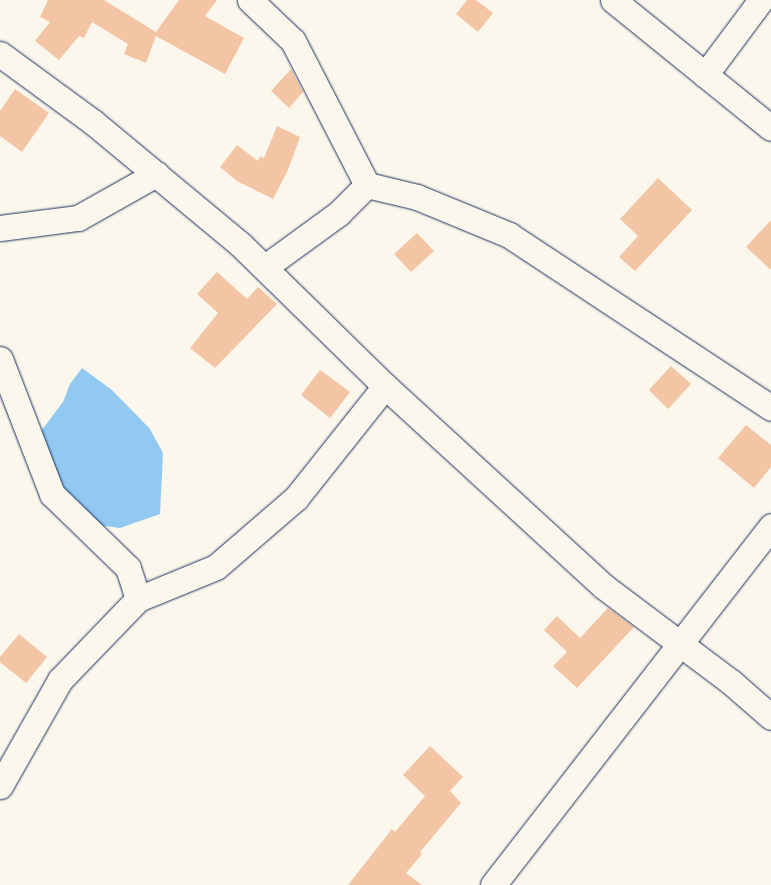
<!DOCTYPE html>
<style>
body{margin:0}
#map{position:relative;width:771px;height:885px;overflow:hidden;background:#fbf7ec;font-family:"Comic Neue",sans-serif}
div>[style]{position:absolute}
.water>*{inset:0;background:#91c9f0}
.building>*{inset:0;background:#f4c5a4}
.roads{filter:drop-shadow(0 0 1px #1b2f5e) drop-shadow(0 0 1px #1b2f5e)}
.minor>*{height:25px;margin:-12.5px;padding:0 12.5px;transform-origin:12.5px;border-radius:12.5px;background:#fbf7ec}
span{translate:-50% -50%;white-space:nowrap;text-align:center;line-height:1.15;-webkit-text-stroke:5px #fbf7ec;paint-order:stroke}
</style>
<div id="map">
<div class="water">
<i style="clip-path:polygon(82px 368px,112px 390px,150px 429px,163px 453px,160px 514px,120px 528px,98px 525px,75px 509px,35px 439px,63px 402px,70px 384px)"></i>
</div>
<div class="building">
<i style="clip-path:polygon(48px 0,104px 0,156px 32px,179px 0,217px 0,205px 16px,244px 38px,225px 74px,156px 36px,146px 63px,124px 54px,128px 44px,92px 22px,84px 38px,79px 36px,59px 60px,35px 41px,50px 22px,40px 17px)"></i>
<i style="clip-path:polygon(467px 0,476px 0,493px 13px,478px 32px,456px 14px)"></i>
<i style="clip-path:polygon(291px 69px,303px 92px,289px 108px,271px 91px)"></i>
<i style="clip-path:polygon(15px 89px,49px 113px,22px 152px,0 136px,0 111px)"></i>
<i style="clip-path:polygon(277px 126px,300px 137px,288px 170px,273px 199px,237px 181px,220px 167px,237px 145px,258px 161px,260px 156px,264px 158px)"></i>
<i style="clip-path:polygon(658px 178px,692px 210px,635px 271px,619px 257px,638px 236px,620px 219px)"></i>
<i style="clip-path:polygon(771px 220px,771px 270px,746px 247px)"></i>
<i style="clip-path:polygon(417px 233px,434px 251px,411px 272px,394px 254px)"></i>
<i style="clip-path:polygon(217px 272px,247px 299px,258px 287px,277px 304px,215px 368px,190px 348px,218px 313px,197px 294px)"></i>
<i style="clip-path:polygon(671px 366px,691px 384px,668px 409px,649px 390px)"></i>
<i style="clip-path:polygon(320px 370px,350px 392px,330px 418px,301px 395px)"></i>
<i style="clip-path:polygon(746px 425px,771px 445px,771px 467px,754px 488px,718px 458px)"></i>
<i style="clip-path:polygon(608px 608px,634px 627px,577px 688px,553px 666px,567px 652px,544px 630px,557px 616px,580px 638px)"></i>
<i style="clip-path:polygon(19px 634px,47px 657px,26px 683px,0 662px,0 657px)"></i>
<i style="clip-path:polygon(430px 746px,463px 777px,450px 791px,461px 803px,420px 852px,422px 854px,406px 873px,422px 885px,348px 885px,392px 829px,395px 832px,425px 796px,403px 775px)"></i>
</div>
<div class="roads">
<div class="minor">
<i style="left:250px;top:0;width:59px;rotate:43.6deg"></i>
<i style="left:293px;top:41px;width:162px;rotate:62.8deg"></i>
<i style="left:613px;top:0;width:203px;rotate:39deg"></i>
<i style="left:0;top:54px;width:115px;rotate:36.2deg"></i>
<i style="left:93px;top:122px;width:192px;rotate:39.7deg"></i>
<i style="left:241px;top:245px;width:202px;rotate:44.4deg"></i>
<i style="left:385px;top:386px;width:296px;rotate:42.5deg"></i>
<i style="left:603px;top:586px;width:160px;rotate:36.9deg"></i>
<i style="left:731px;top:682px;width:53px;rotate:41.2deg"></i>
<i style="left:705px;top:75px;width:94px;rotate:-53.3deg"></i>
<i style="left:0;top:228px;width:79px;rotate:-7.3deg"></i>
<i style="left:78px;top:218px;width:90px;rotate:-29.4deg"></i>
<i style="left:265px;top:267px;width:92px;rotate:-36.1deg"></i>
<i style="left:339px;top:213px;width:40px;rotate:-45deg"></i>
<i style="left:367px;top:185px;width:51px;rotate:13.5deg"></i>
<i style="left:417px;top:197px;width:100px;rotate:22.4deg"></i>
<i style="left:509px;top:235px;width:314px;rotate:33.4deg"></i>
<i style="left:0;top:359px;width:145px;rotate:68.9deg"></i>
<i style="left:52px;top:494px;width:106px;rotate:44.2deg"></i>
<i style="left:128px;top:568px;width:33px;rotate:72deg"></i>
<i style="left:138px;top:599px;width:112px;rotate:133.9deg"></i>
<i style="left:60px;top:680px;width:122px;rotate:119.5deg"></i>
<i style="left:138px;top:599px;width:84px;rotate:-22.3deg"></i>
<i style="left:216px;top:567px;width:106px;rotate:-40.8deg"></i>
<i style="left:296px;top:498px;width:143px;rotate:-51.5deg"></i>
<i style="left:493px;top:885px;width:454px;rotate:-52.2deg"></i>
</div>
</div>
</div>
